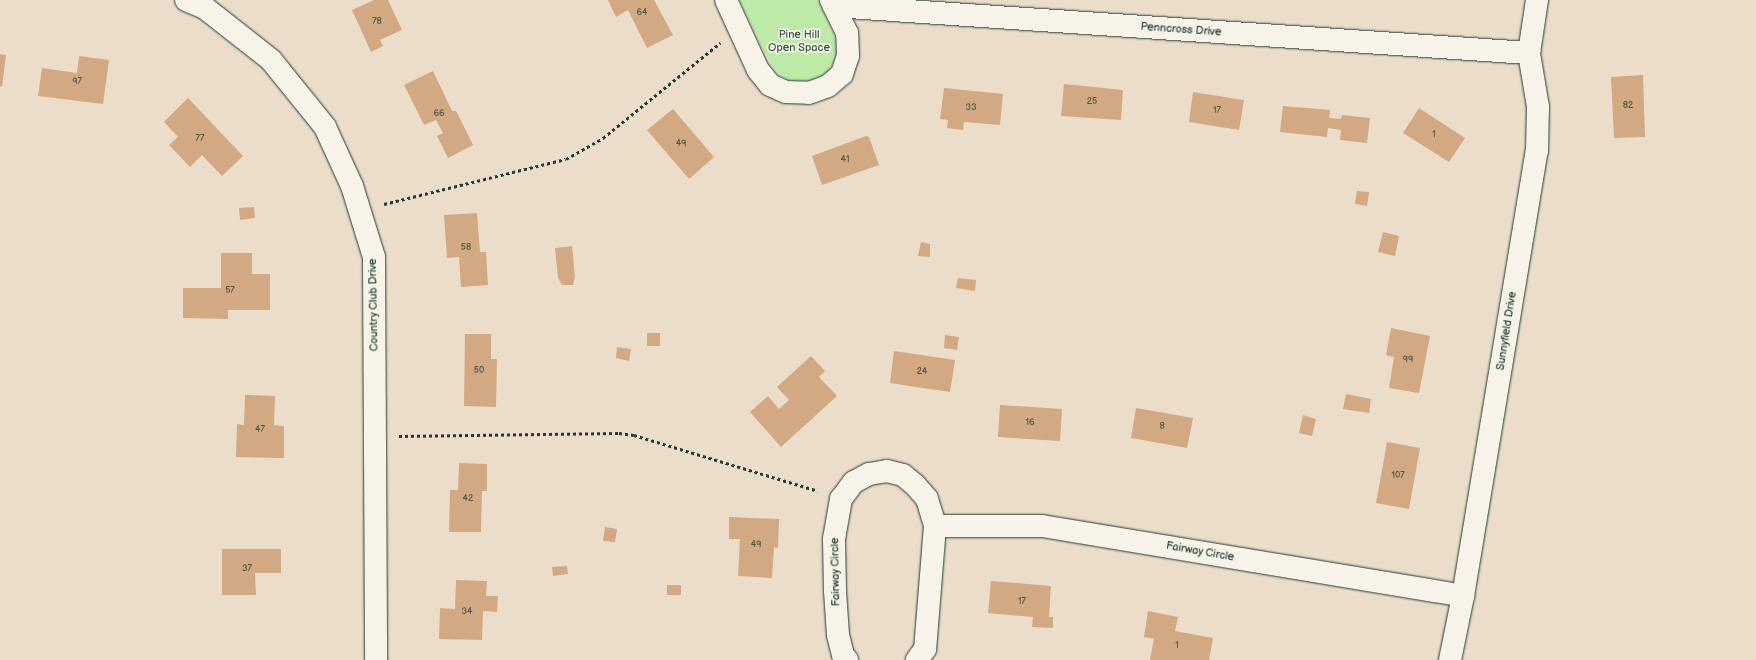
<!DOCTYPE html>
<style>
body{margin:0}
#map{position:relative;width:1756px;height:660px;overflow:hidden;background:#ecddca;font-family:"Balsamiq Sans",sans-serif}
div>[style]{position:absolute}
.green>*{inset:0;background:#bdeaa7}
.building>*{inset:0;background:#d2a983}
.path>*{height:2.5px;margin-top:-1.25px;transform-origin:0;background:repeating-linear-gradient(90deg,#1f3d34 0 3px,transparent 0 6px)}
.roads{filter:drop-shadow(0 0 1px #1f3d34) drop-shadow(0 0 1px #1f3d34)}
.street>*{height:22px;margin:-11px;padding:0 11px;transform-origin:11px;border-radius:11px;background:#f7f3e8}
span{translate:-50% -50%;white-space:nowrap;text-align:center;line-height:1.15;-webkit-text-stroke:3.5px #f7f3e8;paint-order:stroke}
.number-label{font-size:9px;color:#4c5848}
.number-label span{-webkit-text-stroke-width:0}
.street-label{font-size:11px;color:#1f3d34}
.park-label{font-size:11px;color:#375745}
</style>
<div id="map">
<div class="green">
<i style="clip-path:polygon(739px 0,818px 0,834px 36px,836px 48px,835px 58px,830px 69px,823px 76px,811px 80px,799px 82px,788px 80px,778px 73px,771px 64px)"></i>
</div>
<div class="building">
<i style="clip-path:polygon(374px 0,388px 0,402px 30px,380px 40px,383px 46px,371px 52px,352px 10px)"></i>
<i style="clip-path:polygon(608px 0,654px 0,673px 35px,647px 48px,628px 10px,616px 17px)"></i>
<i style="clip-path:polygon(0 54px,6px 55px,2px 87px,0 86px)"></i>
<i style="clip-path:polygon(79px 56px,109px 60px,103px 104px,38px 96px,42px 68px,77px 73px)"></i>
<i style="clip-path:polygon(433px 71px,452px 111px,456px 111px,473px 145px,448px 158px,437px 136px,443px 133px,436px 120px,424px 125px,404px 85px)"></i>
<i style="clip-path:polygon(1643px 75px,1645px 137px,1614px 138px,1611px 77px)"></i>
<i style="clip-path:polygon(1064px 84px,1123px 90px,1121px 120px,1061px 116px)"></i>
<i style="clip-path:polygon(944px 88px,1003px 94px,1000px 125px,964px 122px,963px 130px,947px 128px,948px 120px,940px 119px)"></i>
<i style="clip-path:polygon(1193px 92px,1244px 100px,1239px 130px,1189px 122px)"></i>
<i style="clip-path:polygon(188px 98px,243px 156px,222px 176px,202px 155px,190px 167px,169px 145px,178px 137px,164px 122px)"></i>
<i style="clip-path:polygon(1283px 106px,1330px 110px,1329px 118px,1341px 119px,1342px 115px,1370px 118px,1367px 143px,1340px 140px,1341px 130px,1328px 128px,1327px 137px,1280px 132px)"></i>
<i style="clip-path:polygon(1419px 108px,1465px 138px,1449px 162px,1403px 133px)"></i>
<i style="clip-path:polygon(673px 109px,714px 157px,689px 179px,647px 130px)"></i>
<i style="clip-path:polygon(866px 136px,869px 137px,879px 165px,822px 185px,812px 156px)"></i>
<i style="clip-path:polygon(1357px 191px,1369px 192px,1367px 206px,1355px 204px)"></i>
<i style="clip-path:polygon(254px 207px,255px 218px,240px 220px,239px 208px)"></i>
<i style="clip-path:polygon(477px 213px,480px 252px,486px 252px,488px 285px,461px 287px,459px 257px,447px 258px,444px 215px)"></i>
<i style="clip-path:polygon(1383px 232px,1399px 236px,1395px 256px,1378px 252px)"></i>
<i style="clip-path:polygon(921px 242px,930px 244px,930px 257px,918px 256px)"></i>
<i style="clip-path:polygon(572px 246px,575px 276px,573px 285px,562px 285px,558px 278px,555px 248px)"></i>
<i style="clip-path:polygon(221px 253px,252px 253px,252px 274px,270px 274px,270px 310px,228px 310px,228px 319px,183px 318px,183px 288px,221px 288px)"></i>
<i style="clip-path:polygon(958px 278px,976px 280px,975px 291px,956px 288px)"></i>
<i style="clip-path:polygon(1391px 328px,1430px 336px,1419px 393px,1389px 388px,1394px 357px,1386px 355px)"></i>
<i style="clip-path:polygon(647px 333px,660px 333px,660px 346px,647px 346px)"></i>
<i style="clip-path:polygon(465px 334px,491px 334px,491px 359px,497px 359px,496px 407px,464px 406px)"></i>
<i style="clip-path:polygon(945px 335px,959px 337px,957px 350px,944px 348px)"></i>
<i style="clip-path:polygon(617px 347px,631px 349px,629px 361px,616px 358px)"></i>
<i style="clip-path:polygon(894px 351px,955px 360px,950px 392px,890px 383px)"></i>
<i style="clip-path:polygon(811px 356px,825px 371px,819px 377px,837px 396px,781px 447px,750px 412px,768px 396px,779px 409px,789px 400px,777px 387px)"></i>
<i style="clip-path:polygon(1346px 394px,1371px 399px,1369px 413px,1343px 409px)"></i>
<i style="clip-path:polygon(245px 395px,275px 396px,274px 425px,284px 426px,284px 458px,236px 457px,237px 424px,244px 425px)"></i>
<i style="clip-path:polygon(1000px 405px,1062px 409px,1060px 441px,998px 437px)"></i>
<i style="clip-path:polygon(1136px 408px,1193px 418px,1187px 448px,1131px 438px)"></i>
<i style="clip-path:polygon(1303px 415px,1316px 419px,1312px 436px,1299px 433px)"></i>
<i style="clip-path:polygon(1387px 442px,1420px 448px,1409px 509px,1376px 503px)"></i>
<i style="clip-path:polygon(459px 463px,487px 464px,487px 491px,482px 491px,481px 532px,449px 532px,450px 490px,458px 490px)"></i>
<i style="clip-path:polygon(729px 517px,779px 519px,778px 548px,774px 547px,772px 578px,738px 576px,740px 539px,729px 539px)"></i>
<i style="clip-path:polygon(605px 527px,617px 529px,615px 542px,603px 541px)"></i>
<i style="clip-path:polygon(222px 549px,281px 549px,281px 573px,255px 573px,256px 595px,222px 595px)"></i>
<i style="clip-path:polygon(567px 566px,568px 574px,553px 576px,552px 567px)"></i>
<i style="clip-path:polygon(456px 580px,487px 581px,486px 596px,498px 596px,497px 612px,483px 611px,482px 640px,439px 639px,440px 608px,455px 609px)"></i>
<i style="clip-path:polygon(991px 581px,1051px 586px,1049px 617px,1053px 617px,1053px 628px,1032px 627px,1033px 617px,988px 613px)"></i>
<i style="clip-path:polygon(667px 585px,681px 585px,681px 595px,667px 595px)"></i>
<i style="clip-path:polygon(1148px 611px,1178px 617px,1175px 631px,1213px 638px,1209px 660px,1150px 660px,1154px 639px,1144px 637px)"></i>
</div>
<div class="path">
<i style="left:384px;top:204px;width:187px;rotate:-13.9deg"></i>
<i style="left:566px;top:159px;width:43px;rotate:-29.6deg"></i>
<i style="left:603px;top:138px;width:151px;rotate:-39.1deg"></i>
<i style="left:399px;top:436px;width:220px;rotate:-0.8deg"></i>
<i style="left:619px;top:433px;width:15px;rotate:8deg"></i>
<i style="left:634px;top:435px;width:192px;rotate:16.9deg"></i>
</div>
<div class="roads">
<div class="street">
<i style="left:186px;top:0;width:21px;rotate:23deg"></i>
<i style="left:205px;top:8px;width:84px;rotate:38.2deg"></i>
<i style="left:271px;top:60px;width:86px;rotate:51.1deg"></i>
<i style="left:325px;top:127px;width:65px;rotate:65.4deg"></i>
<i style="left:352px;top:186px;width:74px;rotate:72.8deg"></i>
<i style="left:374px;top:257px;width:403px;rotate:89.7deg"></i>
<i style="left:726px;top:0;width:77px;rotate:65.4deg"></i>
<i style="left:758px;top:70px;width:19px;rotate:51deg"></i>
<i style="left:770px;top:85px;width:17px;rotate:24deg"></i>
<i style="left:786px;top:92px;width:23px;rotate:2deg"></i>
<i style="left:809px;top:93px;width:20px;rotate:-20deg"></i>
<i style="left:828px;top:86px;width:18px;rotate:-41deg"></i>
<i style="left:842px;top:74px;width:19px;rotate:-72deg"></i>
<i style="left:848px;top:56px;width:23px;rotate:-92deg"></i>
<i style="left:847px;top:33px;width:37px;rotate:-116deg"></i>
<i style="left:834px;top:6px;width:697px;rotate:3.87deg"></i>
<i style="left:935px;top:526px;width:107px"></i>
<i style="left:1042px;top:526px;width:427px;rotate:9.4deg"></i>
<i style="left:847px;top:660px;width:6px;rotate:-129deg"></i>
<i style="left:843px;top:655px;width:21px;rotate:-104deg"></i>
<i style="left:838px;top:635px;width:44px;rotate:-93.9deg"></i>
<i style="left:835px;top:591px;width:52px;rotate:-91.1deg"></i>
<i style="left:834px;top:539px;width:41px;rotate:-80.1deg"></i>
<i style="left:841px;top:499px;width:21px;rotate:-53deg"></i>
<i style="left:854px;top:482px;width:17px;rotate:-28deg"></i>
<i style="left:869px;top:474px;width:18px;rotate:-9deg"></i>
<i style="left:887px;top:471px;width:16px;rotate:14deg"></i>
<i style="left:903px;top:475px;width:16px;rotate:40deg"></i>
<i style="left:915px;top:485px;width:18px;rotate:49deg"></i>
<i style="left:927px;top:499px;width:28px;rotate:73deg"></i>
<i style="left:935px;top:526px;width:123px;rotate:94.6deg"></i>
<i style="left:925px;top:649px;width:14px;rotate:126deg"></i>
<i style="left:1450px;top:660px;width:65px;rotate:-78.5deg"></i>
<i style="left:1463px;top:596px;width:451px;rotate:-80.6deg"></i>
<i style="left:1537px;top:151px;width:44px;rotate:-88.7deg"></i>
<i style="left:1538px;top:107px;width:55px;rotate:-99.5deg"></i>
<i style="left:1529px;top:53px;width:54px;rotate:-81.4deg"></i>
</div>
</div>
<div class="number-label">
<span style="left:642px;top:13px">64</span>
<span style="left:377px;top:22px">78</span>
<span style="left:77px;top:82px">97</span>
<span style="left:1092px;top:102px">25</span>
<span style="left:1628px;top:106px">82</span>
<span style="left:971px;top:108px">33</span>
<span style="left:1217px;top:111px">17</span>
<span style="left:439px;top:114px">66</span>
<span style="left:1434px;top:135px">1</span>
<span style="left:200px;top:139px">77</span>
<span style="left:681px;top:144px">49</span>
<span style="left:845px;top:160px">41</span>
<span style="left:466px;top:248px">58</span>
<span style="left:230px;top:291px">57</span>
<span style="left:1408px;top:360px">99</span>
<span style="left:479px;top:371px">50</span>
<span style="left:922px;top:372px">24</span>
<span style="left:1030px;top:423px">16</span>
<span style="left:1162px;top:427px">8</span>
<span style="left:260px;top:430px">47</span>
<span style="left:1398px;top:476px">107</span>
<span style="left:468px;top:499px">42</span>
<span style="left:756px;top:545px">49</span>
<span style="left:247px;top:569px">37</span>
<span style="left:1022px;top:602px">17</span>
<span style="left:467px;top:612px">34</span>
<span style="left:1177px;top:646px">1</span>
</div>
<div class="street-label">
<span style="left:1181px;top:30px;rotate:4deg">Penncross Drive</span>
<span style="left:374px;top:305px;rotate:-91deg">Country Club Drive</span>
<span style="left:1507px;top:331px;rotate:-81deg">Sunnyfield Drive</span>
<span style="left:1200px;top:552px;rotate:10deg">Fairway Circle</span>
<span style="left:836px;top:572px;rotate:-91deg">Fairway Circle</span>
</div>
<div class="park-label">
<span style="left:799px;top:42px">Pine Hill<br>Open Space</span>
</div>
</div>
